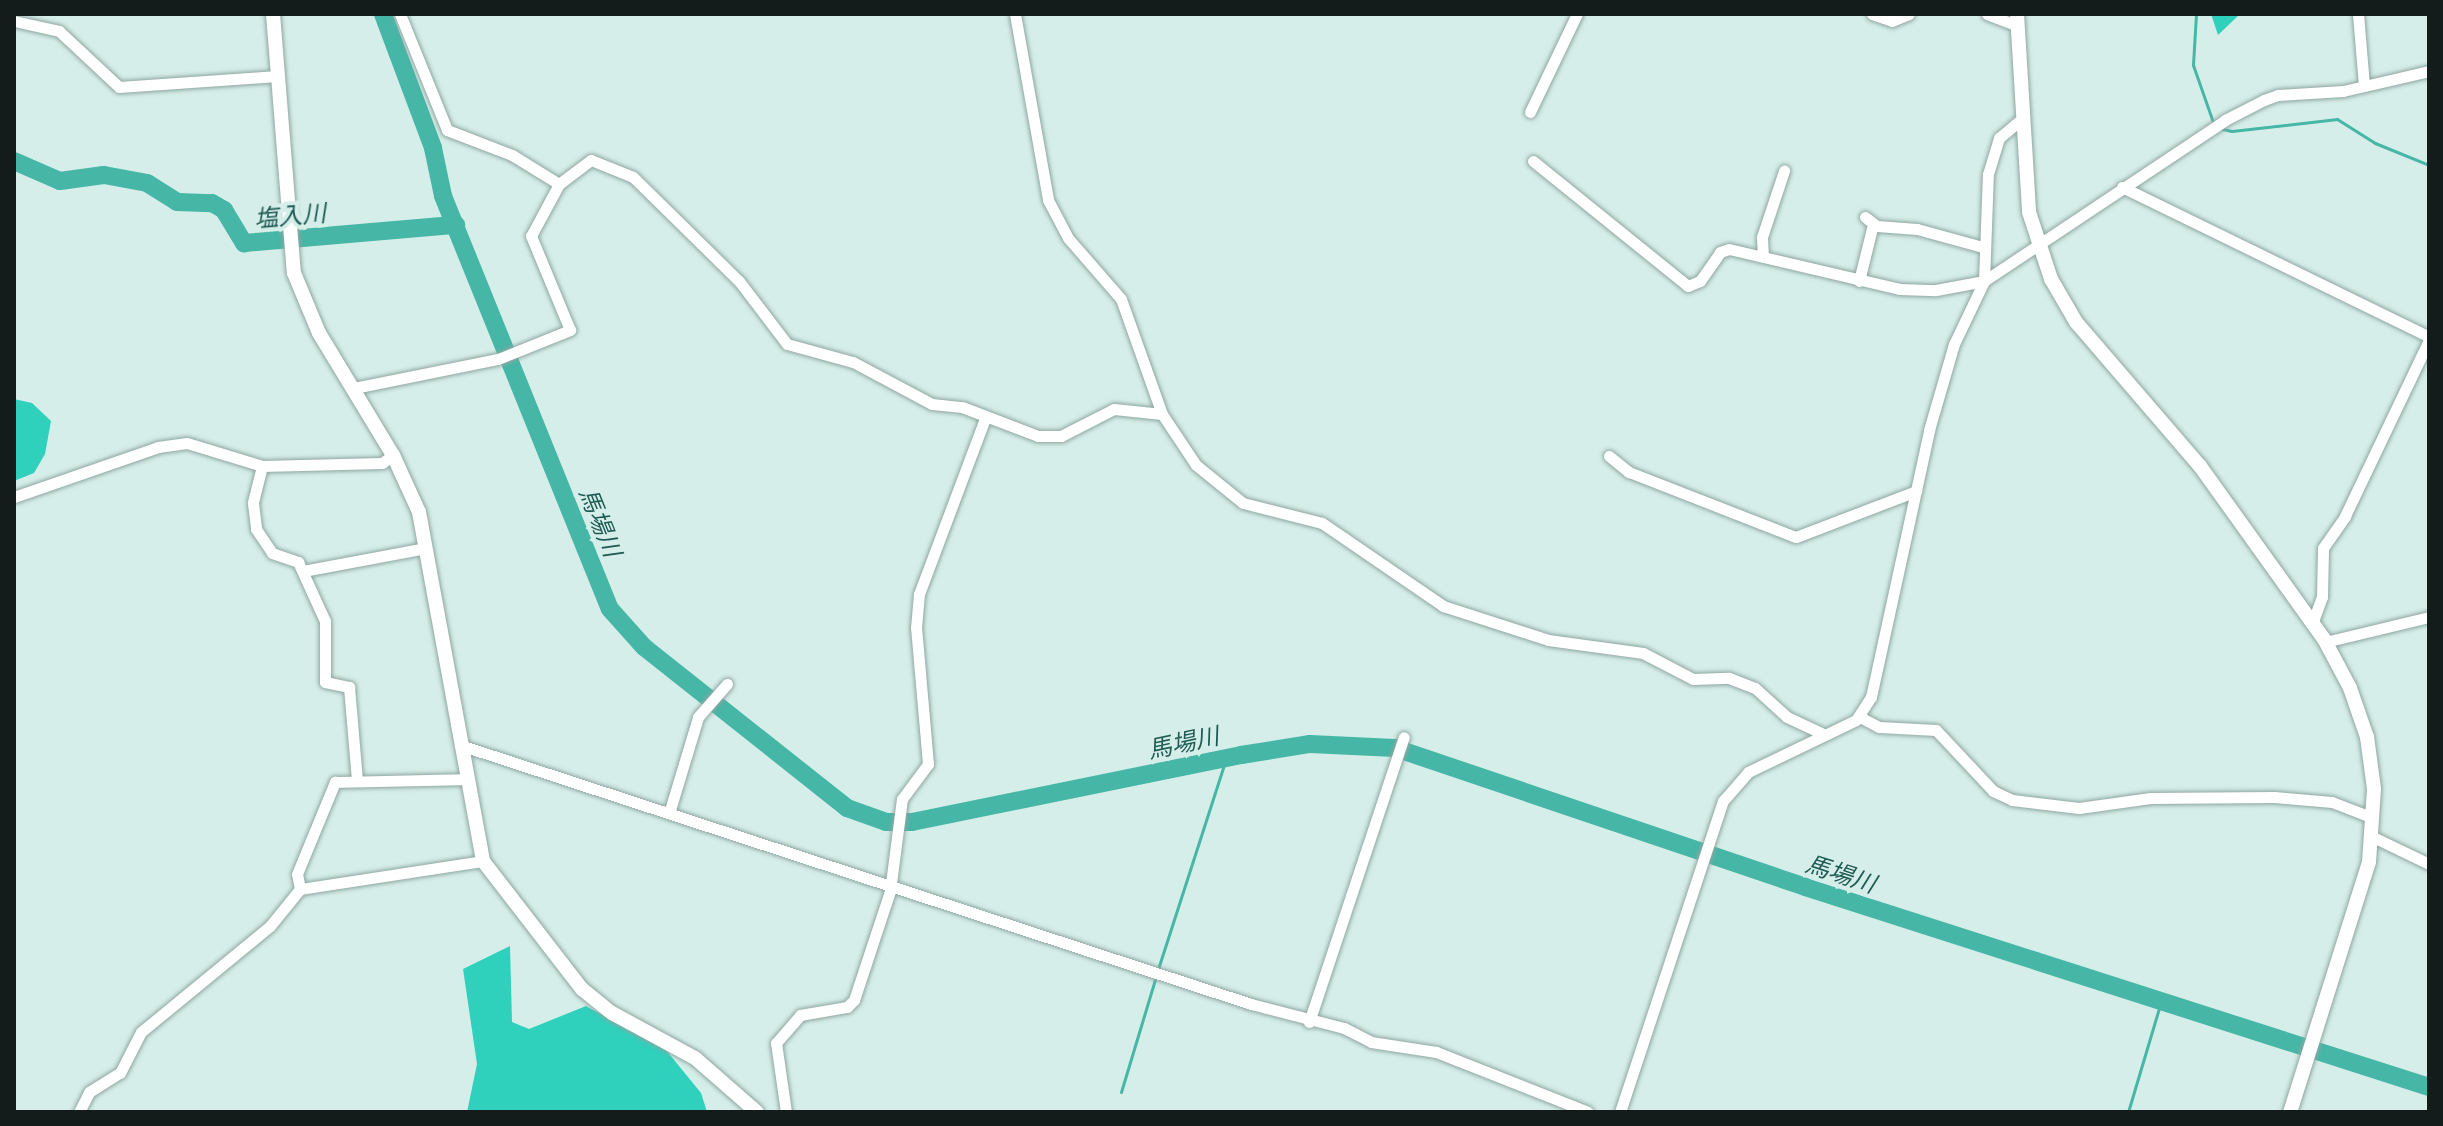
<!DOCTYPE html>
<meta charset="utf-8">
<style>
body{margin:0}
#map{position:relative;width:2443px;height:1126px;overflow:hidden;background:#d6eee9;font-family:Manrope,"Noto Sans JP",sans-serif}
div>[style]{position:absolute}
.forest>*{inset:0;background:#2fd0bc}
.stream>*{height:3px;margin:-1.5px;padding:0 1.5px;transform-origin:1.5px;border-radius:1.5px;background:#46b6a6}
.river>*{height:18px;margin:-9px;padding:0 9px;transform-origin:9px;border-radius:9px;background:#46b6a6}
.roads{filter:drop-shadow(0 0 2px #8fa6a1) drop-shadow(0 0 2px #8fa6a1)}
.minor>*{height:11px;margin:-5.5px;padding:0 5.5px;transform-origin:5.5px;border-radius:5.5px;background:#fff}
.tertiary>*{height:14px;margin:-7px;padding:0 7px;transform-origin:7px;border-radius:7px;background:#fff}
span{translate:-50% -50%;white-space:nowrap;text-align:center;line-height:1.15;-webkit-text-stroke:8px #d6eee9;paint-order:stroke}
.water-label{font-size:24px;color:#1f5c54;font-style:italic}
.frame{position:absolute;inset:0;border:16px solid #141c1b;pointer-events:none}
</style>
<div id="map">
<div class="forest">
<i style="clip-path:polygon(2211px 14px,2240px 14px,2218px 35px)"></i>
<i style="clip-path:polygon(14px 399px,32px 403px,51px 421px,45px 454px,34px 473px,14px 481px)"></i>
<i style="clip-path:polygon(510px 946px,512px 1022px,529px 1029px,586px 1006px,666px 1050px,701px 1093px,707px 1112px,467px 1112px,477px 1064px,463px 969px)"></i>
</div>
<div class="stream">
<i style="left:2196px;top:14px;width:51px;rotate:93.4deg"></i>
<i style="left:2193px;top:65px;width:60px;rotate:70.7deg"></i>
<i style="left:2218px;top:128px;width:14px;rotate:12deg"></i>
<i style="left:2232px;top:131px;width:106px;rotate:-6.5deg"></i>
<i style="left:2337px;top:119px;width:45px;rotate:32.3deg"></i>
<i style="left:2375px;top:143px;width:58px;rotate:22.2deg"></i>
<i style="left:1158px;top:969px;width:222px;rotate:-72.1deg"></i>
<i style="left:1121px;top:1092px;width:121px;rotate:-73.2deg"></i>
<i style="left:2128px;top:1112px;width:116px;rotate:-73.4deg"></i>
</div>
<div class="river">
<i style="left:383px;top:14px;width:143px;rotate:69.5deg"></i>
<i style="left:433px;top:148px;width:49px;rotate:78.2deg"></i>
<i style="left:443px;top:196px;width:445px;rotate:68deg"></i>
<i style="left:610px;top:609px;width:51px;rotate:48.2deg"></i>
<i style="left:644px;top:647px;width:259px;rotate:38.4deg"></i>
<i style="left:847px;top:808px;width:41px;rotate:19.7deg"></i>
<i style="left:886px;top:822px;width:26px"></i>
<i style="left:912px;top:822px;width:336px;rotate:-11.5deg"></i>
<i style="left:1241px;top:755px;width:70px;rotate:-9.1deg"></i>
<i style="left:1310px;top:744px;width:85px;rotate:2.7deg"></i>
<i style="left:1395px;top:748px;width:433px;rotate:18.7deg"></i>
<i style="left:1805px;top:887px;width:655px;rotate:17.77deg"></i>
<i style="left:14px;top:161px;width:50px;rotate:23.5deg"></i>
<i style="left:60px;top:181px;width:44px;rotate:-7.8deg"></i>
<i style="left:104px;top:175px;width:44px;rotate:10.5deg"></i>
<i style="left:147px;top:183px;width:36px;rotate:32deg"></i>
<i style="left:177px;top:202px;width:35px;rotate:2deg"></i>
<i style="left:212px;top:203px;width:14px;rotate:30deg"></i>
<i style="left:224px;top:210px;width:39px;rotate:59deg"></i>
<i style="left:244px;top:243px;width:213px;rotate:-4.9deg"></i>
</div>
<div class="roads">
<div class="minor">
<i style="left:400px;top:14px;width:125px;rotate:67.9deg"></i>
<i style="left:447px;top:130px;width:70px;rotate:21deg"></i>
<i style="left:512px;top:155px;width:55px;rotate:31.7deg"></i>
<i style="left:559px;top:184px;width:40px;rotate:-37deg"></i>
<i style="left:591px;top:160px;width:45px;rotate:22deg"></i>
<i style="left:633px;top:177px;width:148px;rotate:44.5deg"></i>
<i style="left:739px;top:281px;width:79px;rotate:52.7deg"></i>
<i style="left:787px;top:344px;width:68px;rotate:15.3deg"></i>
<i style="left:853px;top:362px;width:89px;rotate:28deg"></i>
<i style="left:932px;top:404px;width:30px;rotate:6deg"></i>
<i style="left:962px;top:407px;width:81px;rotate:20.9deg"></i>
<i style="left:1038px;top:436px;width:23px"></i>
<i style="left:1061px;top:436px;width:59px;rotate:-27deg"></i>
<i style="left:1114px;top:409px;width:48px;rotate:5.9deg"></i>
<i style="left:1162px;top:414px;width:61px;rotate:56.3deg"></i>
<i style="left:1196px;top:465px;width:60px;rotate:39deg"></i>
<i style="left:1243px;top:503px;width:81px;rotate:14.2deg"></i>
<i style="left:1322px;top:523px;width:147px;rotate:34.4deg"></i>
<i style="left:1443px;top:606px;width:110px;rotate:17.9deg"></i>
<i style="left:1548px;top:640px;width:96px;rotate:7.8deg"></i>
<i style="left:1643px;top:653px;width:56px;rotate:27.5deg"></i>
<i style="left:1693px;top:679px;width:36px;rotate:-2deg"></i>
<i style="left:1729px;top:678px;width:28px;rotate:21deg"></i>
<i style="left:1755px;top:688px;width:43px;rotate:42.2deg"></i>
<i style="left:1787px;top:717px;width:40px;rotate:25deg"></i>
<i style="left:1015px;top:14px;width:189px;rotate:79.9deg"></i>
<i style="left:1048px;top:200px;width:43px;rotate:62.2deg"></i>
<i style="left:1068px;top:238px;width:81px;rotate:49deg"></i>
<i style="left:1121px;top:299px;width:122px;rotate:70.4deg"></i>
<i style="left:1872px;top:14px;width:21px;rotate:19deg"></i>
<i style="left:1892px;top:21px;width:18px;rotate:-22deg"></i>
<i style="left:1987px;top:14px;width:33px;rotate:21deg"></i>
<i style="left:2358px;top:14px;width:72px;rotate:85.2deg"></i>
<i style="left:14px;top:21px;width:46px;rotate:12.5deg"></i>
<i style="left:59px;top:31px;width:82px;rotate:43deg"></i>
<i style="left:119px;top:87px;width:159px;rotate:-4deg"></i>
<i style="left:1530px;top:112px;width:109px;rotate:-64.4deg"></i>
<i style="left:1533px;top:161px;width:199px;rotate:38.9deg"></i>
<i style="left:1688px;top:286px;width:13px;rotate:-23deg"></i>
<i style="left:1700px;top:281px;width:35px;rotate:-55deg"></i>
<i style="left:1720px;top:252px;width:9px;rotate:-18deg"></i>
<i style="left:1729px;top:249px;width:175px;rotate:13.2deg"></i>
<i style="left:1899px;top:289px;width:37px;rotate:2deg"></i>
<i style="left:1936px;top:290px;width:49px;rotate:-10.6deg"></i>
<i style="left:1984px;top:281px;width:290px;rotate:-33.7deg"></i>
<i style="left:2225px;top:120px;width:44px;rotate:-27.1deg"></i>
<i style="left:2264px;top:100px;width:15px;rotate:-20deg"></i>
<i style="left:2278px;top:95px;width:65px;rotate:-3.5deg"></i>
<i style="left:2343px;top:91px;width:88px;rotate:-13.1deg"></i>
<i style="left:2122px;top:187px;width:342px;rotate:26deg"></i>
<i style="left:1865px;top:217px;width:15px;rotate:37deg"></i>
<i style="left:1877px;top:226px;width:40px;rotate:4.3deg"></i>
<i style="left:1917px;top:229px;width:68px;rotate:15.3deg"></i>
<i style="left:1763px;top:257px;width:20px;rotate:-93deg"></i>
<i style="left:1762px;top:237px;width:70px;rotate:-71.6deg"></i>
<i style="left:1859px;top:281px;width:59px;rotate:-76.2deg"></i>
<i style="left:354px;top:388px;width:147px;rotate:-11.4deg"></i>
<i style="left:498px;top:359px;width:78px;rotate:-21.9deg"></i>
<i style="left:570px;top:330px;width:102px;rotate:-112.5deg"></i>
<i style="left:531px;top:236px;width:59px;rotate:-61.7deg"></i>
<i style="left:1609px;top:456px;width:26px;rotate:39deg"></i>
<i style="left:1629px;top:472px;width:179px;rotate:21.3deg"></i>
<i style="left:1796px;top:537px;width:129px;rotate:-21deg"></i>
<i style="left:262px;top:466px;width:38px;rotate:104deg"></i>
<i style="left:253px;top:503px;width:26px;rotate:83deg"></i>
<i style="left:256px;top:529px;width:29px;rotate:56deg"></i>
<i style="left:272px;top:553px;width:28px;rotate:19deg"></i>
<i style="left:298px;top:562px;width:65px;rotate:65.4deg"></i>
<i style="left:325px;top:621px;width:61px;rotate:90deg"></i>
<i style="left:325px;top:682px;width:25px;rotate:12deg"></i>
<i style="left:349px;top:687px;width:93px;rotate:85.1deg"></i>
<i style="left:14px;top:497px;width:152px;rotate:-19.1deg"></i>
<i style="left:158px;top:447px;width:29px;rotate:-8deg"></i>
<i style="left:187px;top:443px;width:78px;rotate:17deg"></i>
<i style="left:262px;top:466px;width:120px;rotate:-1.4deg"></i>
<i style="left:382px;top:463px;width:14px;rotate:-36deg"></i>
<i style="left:303px;top:571px;width:125px;rotate:-10.6deg"></i>
<i style="left:2312px;top:624px;width:29px;rotate:-70deg"></i>
<i style="left:2322px;top:597px;width:49px;rotate:-88.8deg"></i>
<i style="left:2323px;top:548px;width:39px;rotate:-55deg"></i>
<i style="left:2345px;top:516px;width:195px;rotate:-64.5deg"></i>
<i style="left:2325px;top:642px;width:107px;rotate:-13.5deg"></i>
<i style="left:1860px;top:717px;width:21px;rotate:28deg"></i>
<i style="left:1879px;top:727px;width:57px;rotate:3deg"></i>
<i style="left:1936px;top:730px;width:83px;rotate:46.9deg"></i>
<i style="left:1993px;top:791px;width:21px;rotate:25deg"></i>
<i style="left:2012px;top:800px;width:67px;rotate:6.8deg"></i>
<i style="left:2079px;top:808px;width:72px;rotate:-8deg"></i>
<i style="left:2150px;top:798px;width:124px;rotate:-0.5deg"></i>
<i style="left:2274px;top:797px;width:58px;rotate:4.9deg"></i>
<i style="left:2332px;top:802px;width:44px;rotate:21.3deg"></i>
<i style="left:460px;top:745px;width:832px;rotate:18.13deg"></i>
<i style="left:1251px;top:1004px;width:96px;rotate:14.5deg"></i>
<i style="left:1344px;top:1028px;width:30px;rotate:27deg"></i>
<i style="left:1371px;top:1042px;width:66px;rotate:8.7deg"></i>
<i style="left:1436px;top:1052px;width:163px;rotate:21.5deg"></i>
<i style="left:670px;top:810px;width:97px;rotate:-73.2deg"></i>
<i style="left:698px;top:717px;width:44px;rotate:-48.7deg"></i>
<i style="left:2373px;top:837px;width:62px;rotate:25.7deg"></i>
<i style="left:300px;top:889px;width:15px;rotate:-101deg"></i>
<i style="left:297px;top:874px;width:100px;rotate:-67.6deg"></i>
<i style="left:335px;top:782px;width:131px;rotate:-1.3deg"></i>
<i style="left:1309px;top:1022px;width:300px;rotate:-71.6deg"></i>
<i style="left:79px;top:1112px;width:22px;rotate:-63deg"></i>
<i style="left:89px;top:1092px;width:36px;rotate:-32deg"></i>
<i style="left:120px;top:1073px;width:46px;rotate:-62.9deg"></i>
<i style="left:141px;top:1032px;width:167px;rotate:-39.4deg"></i>
<i style="left:270px;top:926px;width:48px;rotate:-51deg"></i>
<i style="left:300px;top:889px;width:185px;rotate:-8.7deg"></i>
<i style="left:786px;top:1112px;width:70px;rotate:-98.2deg"></i>
<i style="left:776px;top:1043px;width:37px;rotate:-49deg"></i>
<i style="left:800px;top:1015px;width:48px;rotate:-9.7deg"></i>
<i style="left:847px;top:1007px;width:10px;rotate:-45deg"></i>
<i style="left:854px;top:1000px;width:115px;rotate:-71.7deg"></i>
<i style="left:890px;top:891px;width:93px;rotate:-82.6deg"></i>
<i style="left:902px;top:799px;width:44px;rotate:-53.4deg"></i>
<i style="left:928px;top:764px;width:137px;rotate:-95deg"></i>
<i style="left:916px;top:628px;width:34px;rotate:-85deg"></i>
<i style="left:919px;top:594px;width:188px;rotate:-69.4deg"></i>
<i style="left:1620px;top:1112px;width:328px;rotate:-71.7deg"></i>
<i style="left:1723px;top:801px;width:38px;rotate:-49deg"></i>
<i style="left:1748px;top:772px;width:120px;rotate:-25.7deg"></i>
<i style="left:1856px;top:720px;width:27px;rotate:-57deg"></i>
<i style="left:1871px;top:697px;width:273px;rotate:-77.7deg"></i>
<i style="left:1929px;top:430px;width:90px;rotate:-73.8deg"></i>
<i style="left:1954px;top:344px;width:70px;rotate:-64.5deg"></i>
<i style="left:1984px;top:281px;width:107px;rotate:-87.9deg"></i>
<i style="left:1988px;top:174px;width:38px;rotate:-73deg"></i>
<i style="left:1999px;top:138px;width:31px;rotate:-40deg"></i>
</div>
<div class="tertiary">
<i style="left:273px;top:14px;width:260px;rotate:85.4deg"></i>
<i style="left:294px;top:273px;width:65px;rotate:67.4deg"></i>
<i style="left:319px;top:333px;width:143px;rotate:58.8deg"></i>
<i style="left:393px;top:455px;width:63px;rotate:65.5deg"></i>
<i style="left:419px;top:512px;width:355px;rotate:79.6deg"></i>
<i style="left:483px;top:861px;width:162px;rotate:52.3deg"></i>
<i style="left:582px;top:989px;width:38px;rotate:39deg"></i>
<i style="left:612px;top:1013px;width:94px;rotate:28.5deg"></i>
<i style="left:695px;top:1058px;width:82px;rotate:41.1deg"></i>
<i style="left:2017px;top:14px;width:198px;rotate:86.5deg"></i>
<i style="left:2029px;top:212px;width:71px;rotate:71.8deg"></i>
<i style="left:2051px;top:279px;width:50px;rotate:59.8deg"></i>
<i style="left:2076px;top:322px;width:190px;rotate:49.3deg"></i>
<i style="left:2200px;top:466px;width:213px;rotate:54.4deg"></i>
<i style="left:2324px;top:639px;width:55px;rotate:62deg"></i>
<i style="left:2350px;top:688px;width:52px;rotate:70.9deg"></i>
<i style="left:2367px;top:737px;width:52px;rotate:82.3deg"></i>
<i style="left:2374px;top:789px;width:73px;rotate:93.9deg"></i>
<i style="left:2369px;top:862px;width:262px;rotate:107.5deg"></i>
</div>
</div>
<div class="water-label">
<span style="left:290px;top:215px;rotate:-5deg">塩入川</span>
<span style="left:601px;top:522px;rotate:68deg">馬場川</span>
<span style="left:1183px;top:742px;rotate:-12deg">馬場川</span>
<span style="left:1841px;top:873px;rotate:18deg">馬場川</span>
</div>
<div class="frame"></div>
</div>
